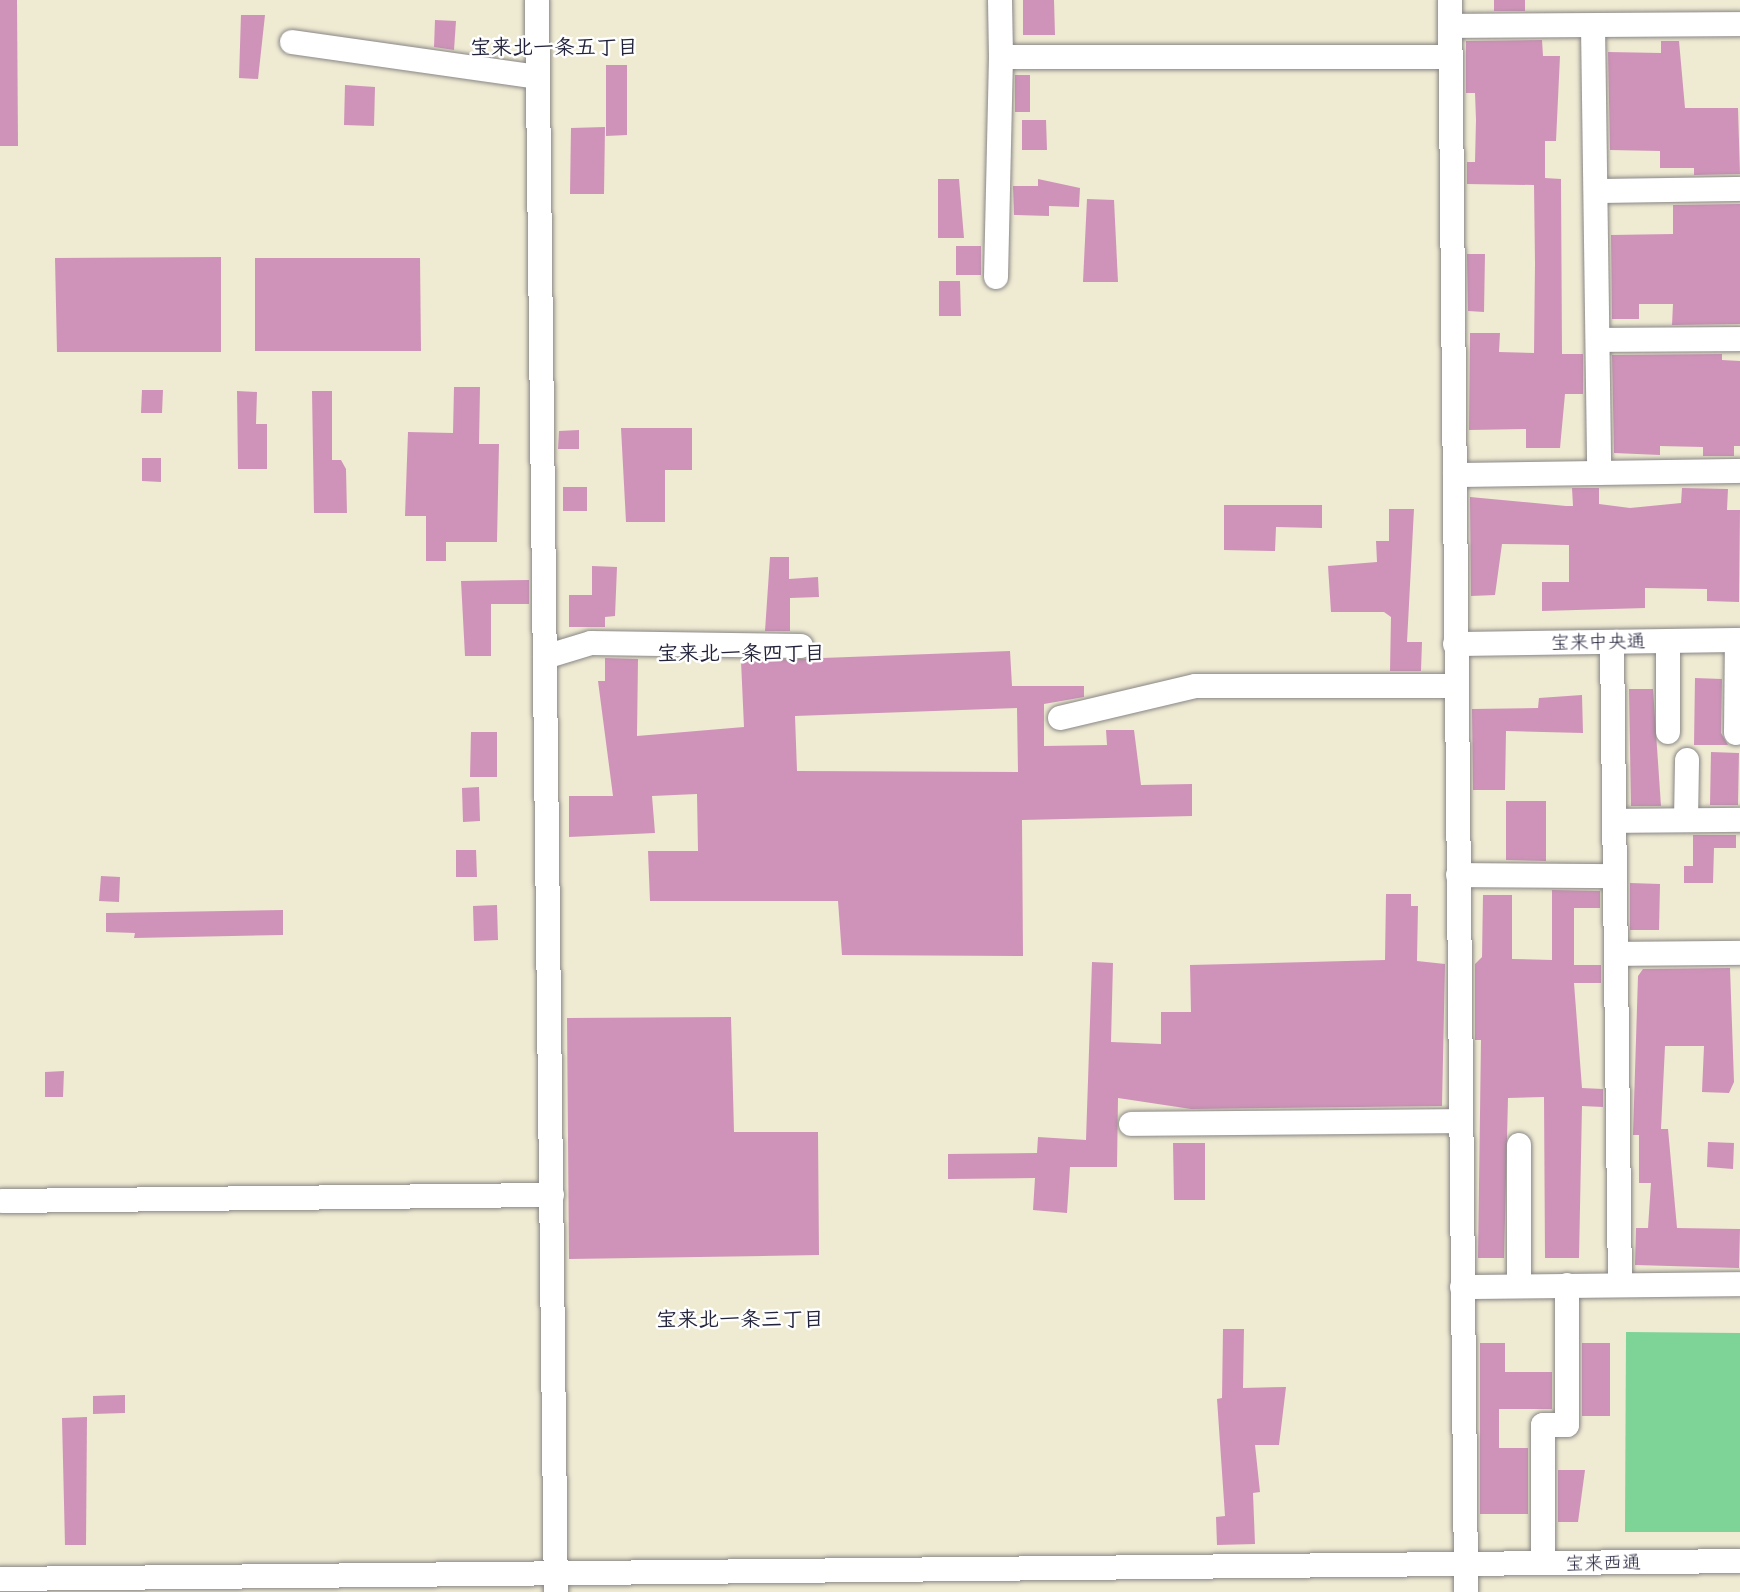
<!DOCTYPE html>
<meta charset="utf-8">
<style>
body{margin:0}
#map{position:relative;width:1740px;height:1592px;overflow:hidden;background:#efead2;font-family:Delius,"Klee One",sans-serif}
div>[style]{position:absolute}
.green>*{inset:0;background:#7ed397}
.building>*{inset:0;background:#cf93b9}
.roads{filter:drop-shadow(0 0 2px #888686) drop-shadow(0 0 2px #888686)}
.minor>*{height:24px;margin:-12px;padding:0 12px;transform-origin:12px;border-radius:12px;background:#fff}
span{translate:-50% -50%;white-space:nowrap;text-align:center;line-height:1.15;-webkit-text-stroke:5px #fff;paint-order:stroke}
.street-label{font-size:19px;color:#22223b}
.neighbourhood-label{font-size:21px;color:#22223b;font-weight:700}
</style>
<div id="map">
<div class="green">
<i style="clip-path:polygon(1626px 1332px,1740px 1333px,1740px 1532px,1625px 1532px)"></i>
</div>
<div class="building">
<i style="clip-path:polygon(0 0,17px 0,18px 146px,0 146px)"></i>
<i style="clip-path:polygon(1023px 0,1054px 0,1055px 35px,1023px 35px)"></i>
<i style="clip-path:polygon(1494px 0,1525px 0,1525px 11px,1494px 11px)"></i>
<i style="clip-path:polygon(241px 15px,265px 15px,258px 79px,239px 78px)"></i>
<i style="clip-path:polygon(435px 20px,456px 21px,454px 50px,434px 47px)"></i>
<i style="clip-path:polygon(1542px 40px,1543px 56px,1560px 56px,1556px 141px,1545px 141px,1545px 178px,1561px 179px,1562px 354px,1583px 354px,1583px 394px,1565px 394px,1560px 448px,1526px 448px,1526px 429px,1469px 430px,1470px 333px,1500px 333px,1499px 352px,1534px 353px,1535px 263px,1534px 185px,1467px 184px,1467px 162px,1475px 162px,1476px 120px,1475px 93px,1466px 93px,1466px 41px)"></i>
<i style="clip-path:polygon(1661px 41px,1679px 41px,1685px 108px,1738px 108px,1740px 174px,1694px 175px,1694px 168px,1660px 168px,1660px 151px,1610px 150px,1608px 52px,1661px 53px)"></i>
<i style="clip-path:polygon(606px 65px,627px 65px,627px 135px,606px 136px)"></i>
<i style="clip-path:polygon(1015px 75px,1030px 75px,1030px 112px,1015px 112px)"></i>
<i style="clip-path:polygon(345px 85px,375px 87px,374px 126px,344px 125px)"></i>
<i style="clip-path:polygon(1022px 120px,1046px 120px,1047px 150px,1022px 150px)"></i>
<i style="clip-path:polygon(605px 127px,604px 194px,570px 194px,571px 128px)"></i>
<i style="clip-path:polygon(938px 179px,959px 179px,964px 238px,938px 238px)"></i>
<i style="clip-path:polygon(1038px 179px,1080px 188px,1079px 207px,1049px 206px,1049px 216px,1014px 215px,1013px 186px,1038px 186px)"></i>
<i style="clip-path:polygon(1087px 199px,1114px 200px,1118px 282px,1083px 282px)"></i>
<i style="clip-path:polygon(1740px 204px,1740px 324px,1672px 325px,1673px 304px,1639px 304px,1639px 319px,1612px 319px,1611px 235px,1673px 234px,1673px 205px)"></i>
<i style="clip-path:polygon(956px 246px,981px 246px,981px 275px,956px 275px)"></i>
<i style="clip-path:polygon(1467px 254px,1485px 254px,1484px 312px,1468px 311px)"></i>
<i style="clip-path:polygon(221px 257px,221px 352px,57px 352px,55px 258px)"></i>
<i style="clip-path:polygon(255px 258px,420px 258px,421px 351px,255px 351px)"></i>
<i style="clip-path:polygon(939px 281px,960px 281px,961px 316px,939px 316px)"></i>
<i style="clip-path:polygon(1722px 354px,1722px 360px,1740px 361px,1740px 446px,1734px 446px,1734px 456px,1703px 456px,1703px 447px,1660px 446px,1660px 455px,1614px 453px,1612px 355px)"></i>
<i style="clip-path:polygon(454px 387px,480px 387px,479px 444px,499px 444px,497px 542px,446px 542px,446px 561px,426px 561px,426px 516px,405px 516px,408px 432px,453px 433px)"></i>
<i style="clip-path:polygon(142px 390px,163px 390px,162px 413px,141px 413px)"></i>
<i style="clip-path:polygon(237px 391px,257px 392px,256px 424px,267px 424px,267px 469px,238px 469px)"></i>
<i style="clip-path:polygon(312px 391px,332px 391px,332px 460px,341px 460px,346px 469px,347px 513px,314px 513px)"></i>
<i style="clip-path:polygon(621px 428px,692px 428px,692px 470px,665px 470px,665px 522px,626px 522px)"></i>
<i style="clip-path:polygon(579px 430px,579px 449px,558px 449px,559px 431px)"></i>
<i style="clip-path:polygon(142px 458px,161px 458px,161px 482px,142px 481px)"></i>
<i style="clip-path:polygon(563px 487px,587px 487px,587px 511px,563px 511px)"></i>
<i style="clip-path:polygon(1572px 488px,1599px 488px,1599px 504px,1630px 508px,1681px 503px,1682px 488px,1728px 489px,1727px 510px,1740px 510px,1739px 602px,1707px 601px,1707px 589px,1645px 588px,1645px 608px,1542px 611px,1542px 582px,1569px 582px,1569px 545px,1502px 544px,1495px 595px,1471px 596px,1470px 497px,1566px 506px,1573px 506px)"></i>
<i style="clip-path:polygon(1224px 505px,1322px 505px,1322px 528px,1276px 527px,1275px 551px,1224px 550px)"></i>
<i style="clip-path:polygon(1389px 509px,1414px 509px,1407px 642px,1422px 642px,1421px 671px,1390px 671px,1391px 617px,1384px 612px,1331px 612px,1328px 566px,1377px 562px,1376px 541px,1389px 541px)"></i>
<i style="clip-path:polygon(770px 557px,789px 557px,789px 579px,818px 577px,819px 597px,790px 598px,790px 631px,765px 631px)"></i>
<i style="clip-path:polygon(592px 566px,617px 567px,615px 616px,605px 617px,605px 627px,569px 627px,569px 595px,592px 595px)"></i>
<i style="clip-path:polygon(529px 580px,529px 604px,491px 604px,491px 656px,465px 656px,461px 581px)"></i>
<i style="clip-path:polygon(evenodd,1010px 651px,1012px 686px,1084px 686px,1084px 697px,1044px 704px,1044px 746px,1107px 745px,1106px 730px,1134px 730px,1141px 785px,1192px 784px,1192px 816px,1022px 820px,1023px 956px,842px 955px,838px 901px,650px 901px,648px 851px,698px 851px,697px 794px,652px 796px,655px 833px,569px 837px,569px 796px,613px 796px,598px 681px,605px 681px,605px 658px,638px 659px,637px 736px,744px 727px,741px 661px,1010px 651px,1017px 708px,1018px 772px,797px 771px,795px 716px,1017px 708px)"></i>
<i style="clip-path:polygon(1695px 678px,1722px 679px,1721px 733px,1728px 745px,1694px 745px)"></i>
<i style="clip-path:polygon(1629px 689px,1653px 689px,1661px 806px,1631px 806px)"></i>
<i style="clip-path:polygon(1582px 695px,1583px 733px,1506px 731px,1505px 790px,1473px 790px,1472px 709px,1538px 708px,1539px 698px)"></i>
<i style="clip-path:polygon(471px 732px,497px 732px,497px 777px,470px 777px)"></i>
<i style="clip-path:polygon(1711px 752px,1739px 753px,1738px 805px,1710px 805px)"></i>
<i style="clip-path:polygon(479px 787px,480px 821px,463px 822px,462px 788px)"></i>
<i style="clip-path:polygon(1506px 801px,1546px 801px,1546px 861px,1506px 860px)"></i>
<i style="clip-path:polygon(1693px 835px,1736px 835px,1736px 848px,1714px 848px,1713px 883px,1684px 883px,1684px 866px,1693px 866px)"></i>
<i style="clip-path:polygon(456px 850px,476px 850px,477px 877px,456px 877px)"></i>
<i style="clip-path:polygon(101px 876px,120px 877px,119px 902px,99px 901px)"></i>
<i style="clip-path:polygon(1630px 883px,1660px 884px,1659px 930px,1630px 930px)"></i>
<i style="clip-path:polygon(1552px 890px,1600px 891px,1600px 908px,1574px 908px,1574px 965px,1601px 965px,1601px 983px,1574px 983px,1582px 1088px,1603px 1089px,1603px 1107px,1582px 1106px,1579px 1258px,1545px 1258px,1544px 1097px,1508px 1098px,1504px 1258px,1478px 1258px,1481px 1040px,1475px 1040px,1475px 964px,1482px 957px,1483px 895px,1512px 895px,1512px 959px,1552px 960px)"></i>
<i style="clip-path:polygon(1386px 894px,1411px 894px,1411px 906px,1418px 906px,1417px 961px,1445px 964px,1442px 1106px,1191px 1109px,1118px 1098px,1117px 1167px,1070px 1167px,1067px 1213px,1033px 1210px,1035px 1178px,948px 1179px,948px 1154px,1037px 1153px,1038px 1137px,1086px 1140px,1092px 962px,1113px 963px,1111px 1042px,1161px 1044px,1161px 1012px,1191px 1012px,1190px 965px,1385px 960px)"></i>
<i style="clip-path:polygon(497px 905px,498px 940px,474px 941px,473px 906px)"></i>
<i style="clip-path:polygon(283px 910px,283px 935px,134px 938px,135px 933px,106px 932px,106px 913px)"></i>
<i style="clip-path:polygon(1730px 968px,1734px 1082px,1729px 1093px,1702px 1092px,1704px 1046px,1665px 1046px,1661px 1129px,1668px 1129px,1677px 1228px,1740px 1229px,1739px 1268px,1635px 1265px,1636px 1228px,1648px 1228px,1651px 1183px,1639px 1183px,1639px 1135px,1633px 1135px,1638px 976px,1643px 969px)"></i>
<i style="clip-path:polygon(731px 1017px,734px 1132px,818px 1132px,819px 1255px,569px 1259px,567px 1018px)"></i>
<i style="clip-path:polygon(64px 1071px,63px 1097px,45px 1097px,45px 1072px)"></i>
<i style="clip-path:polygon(1708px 1142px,1734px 1143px,1733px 1169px,1707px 1167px)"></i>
<i style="clip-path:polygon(1173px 1143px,1205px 1143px,1205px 1200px,1174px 1200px)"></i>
<i style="clip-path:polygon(1223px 1329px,1244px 1329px,1243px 1388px,1286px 1387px,1279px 1445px,1255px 1445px,1260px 1492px,1253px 1493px,1255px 1544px,1217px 1545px,1216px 1517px,1225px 1516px,1217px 1399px,1222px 1398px)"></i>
<i style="clip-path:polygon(1480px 1343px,1505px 1343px,1505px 1372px,1552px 1372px,1552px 1409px,1499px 1409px,1499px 1448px,1528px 1448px,1528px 1514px,1480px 1514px)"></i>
<i style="clip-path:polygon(1582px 1343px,1610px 1343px,1610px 1416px,1582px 1416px)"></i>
<i style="clip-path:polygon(125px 1395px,125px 1413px,93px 1414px,93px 1396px)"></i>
<i style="clip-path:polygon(87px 1417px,86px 1545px,65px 1545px,62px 1418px)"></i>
<i style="clip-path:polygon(1558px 1470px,1585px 1470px,1578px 1522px,1558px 1522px)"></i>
</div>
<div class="roads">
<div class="minor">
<i style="left:537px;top:0;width:1592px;rotate:89.32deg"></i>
<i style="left:1000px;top:0;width:57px;rotate:89deg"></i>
<i style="left:1001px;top:57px;width:449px"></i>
<i style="left:1450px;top:0;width:1592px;rotate:89.42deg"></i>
<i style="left:1451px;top:26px;width:289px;rotate:-0.4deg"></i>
<i style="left:1593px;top:26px;width:447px;rotate:89.2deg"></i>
<i style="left:292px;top:42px;width:248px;rotate:8.1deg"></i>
<i style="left:1596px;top:191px;width:144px;rotate:-0.8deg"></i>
<i style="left:996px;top:277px;width:220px;rotate:-88.7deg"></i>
<i style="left:1598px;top:340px;width:142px;rotate:-0.4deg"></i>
<i style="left:1455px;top:475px;width:285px;rotate:-0.8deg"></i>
<i style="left:1668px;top:641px;width:91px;rotate:90deg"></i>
<i style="left:1612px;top:642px;width:643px;rotate:89.29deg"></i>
<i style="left:1455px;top:644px;width:285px;rotate:-0.8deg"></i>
<i style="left:545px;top:657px;width:48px;rotate:-16.9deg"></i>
<i style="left:591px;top:643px;width:210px;rotate:0.8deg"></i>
<i style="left:1060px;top:718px;width:139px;rotate:-13.3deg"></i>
<i style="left:1195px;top:686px;width:261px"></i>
<i style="left:1736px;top:733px;width:93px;rotate:-89.4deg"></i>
<i style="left:1686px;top:820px;width:60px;rotate:-89deg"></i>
<i style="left:1614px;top:821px;width:126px;rotate:-0.5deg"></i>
<i style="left:1458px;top:875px;width:157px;rotate:0.4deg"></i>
<i style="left:1617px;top:954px;width:123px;rotate:-0.5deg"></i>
<i style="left:1131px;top:1124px;width:329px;rotate:-0.5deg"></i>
<i style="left:2px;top:1201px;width:550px;rotate:-0.63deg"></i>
<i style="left:1519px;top:1286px;width:141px;rotate:-90deg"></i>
<i style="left:1462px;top:1287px;width:278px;rotate:-0.6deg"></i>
<i style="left:1543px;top:1563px;width:138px;rotate:-90deg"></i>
<i style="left:1543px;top:1425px;width:24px"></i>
<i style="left:1567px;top:1425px;width:140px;rotate:-90deg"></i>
<i style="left:0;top:1579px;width:1740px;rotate:-0.59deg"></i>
</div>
</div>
<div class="street-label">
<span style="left:1598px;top:642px;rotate:-1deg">宝来中央通</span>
<span style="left:1603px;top:1563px;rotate:-1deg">宝来西通</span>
</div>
<div class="neighbourhood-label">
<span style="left:554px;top:47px">宝来北一条五丁目</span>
<span style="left:741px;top:653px">宝来北一条四丁目</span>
<span style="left:740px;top:1319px">宝来北一条三丁目</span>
</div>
</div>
